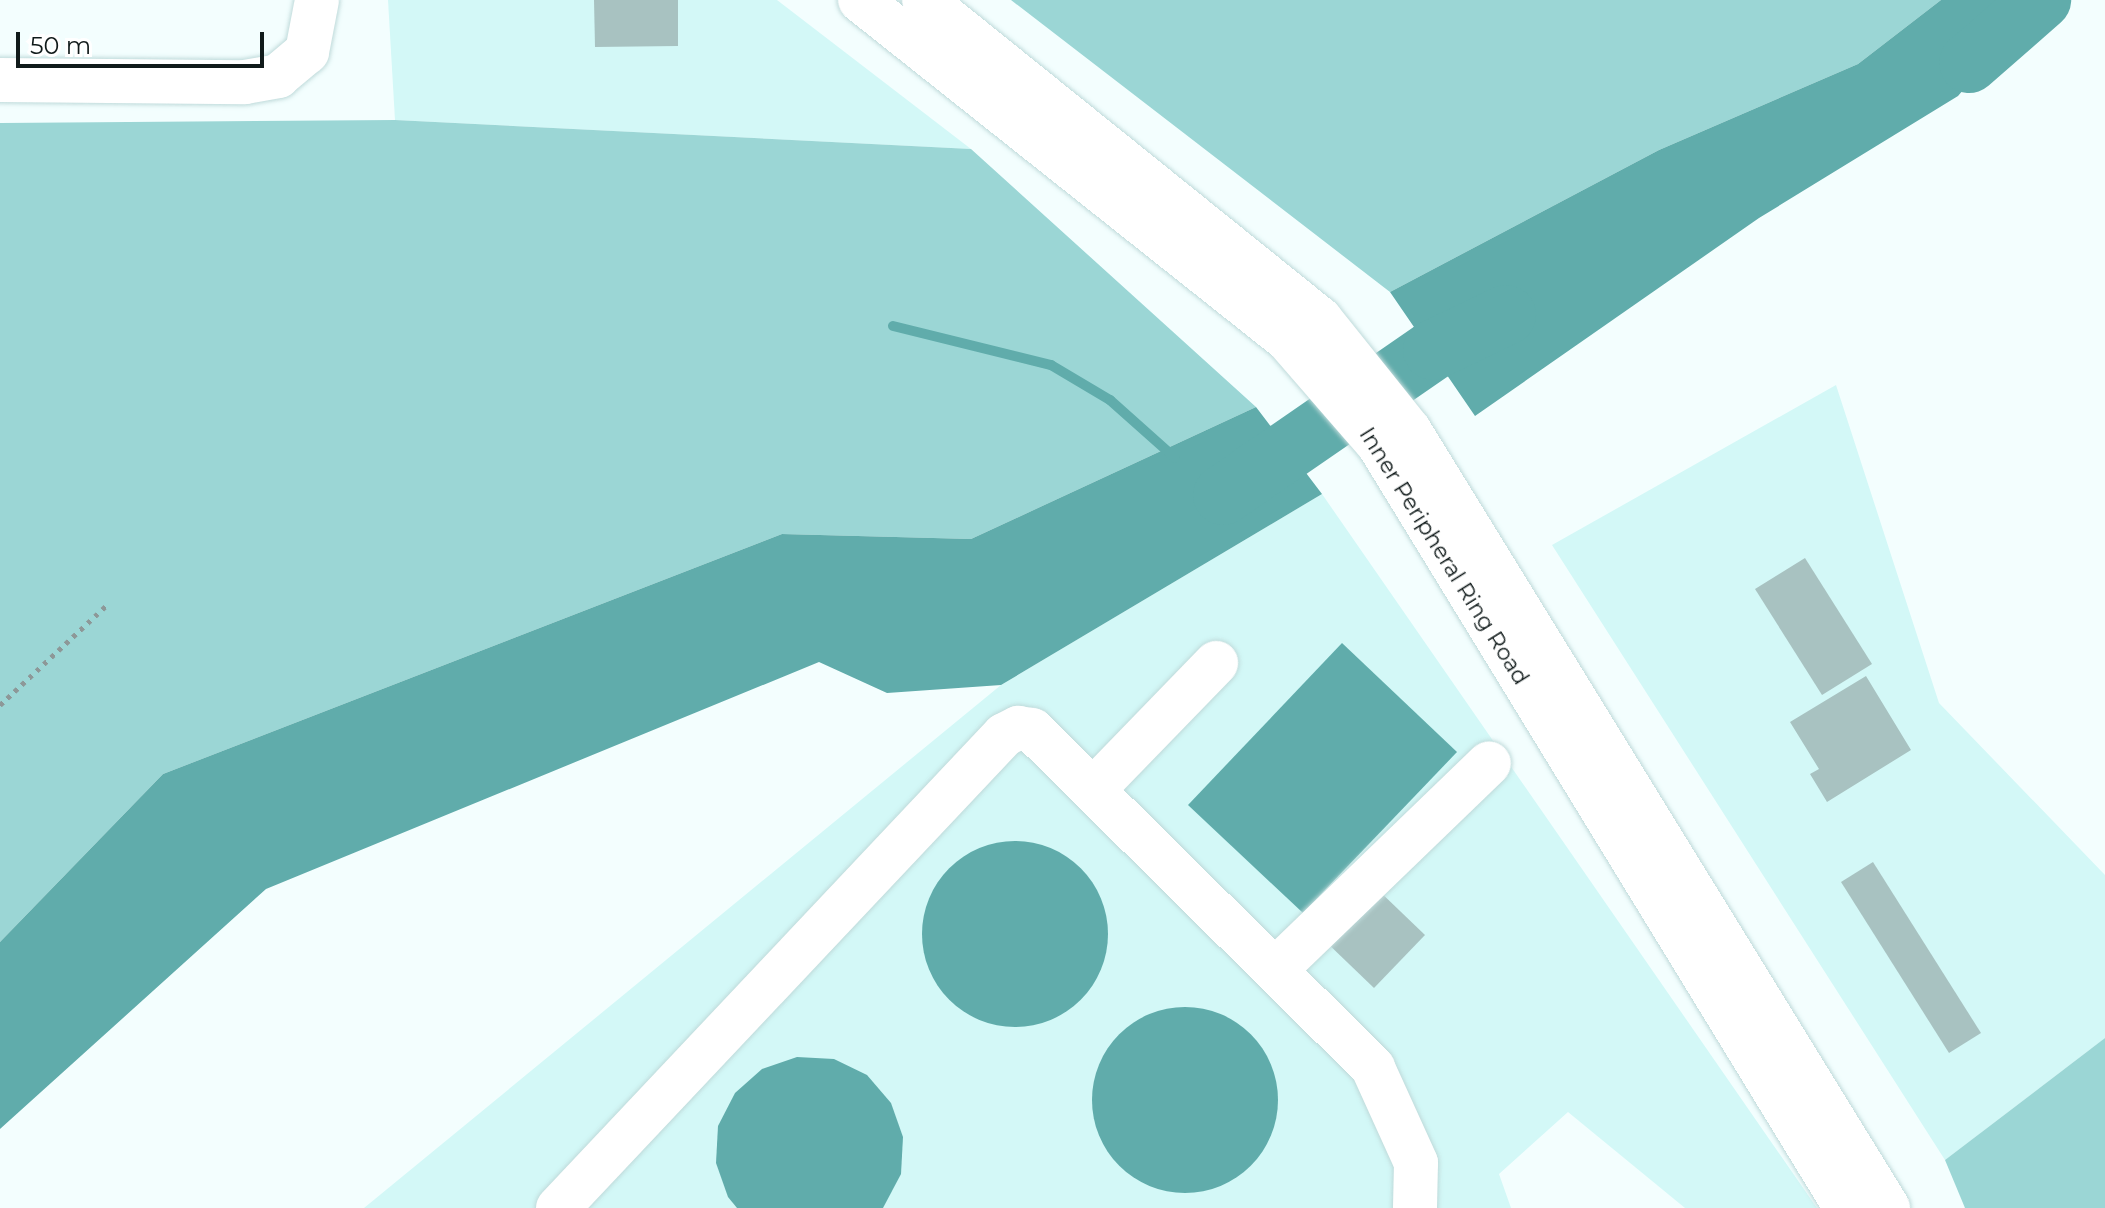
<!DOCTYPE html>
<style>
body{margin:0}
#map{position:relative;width:2105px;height:1208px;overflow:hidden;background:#f3fefe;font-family:Montserrat,sans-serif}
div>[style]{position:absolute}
.built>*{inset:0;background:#d3f8f7}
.green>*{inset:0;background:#9bd6d5}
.water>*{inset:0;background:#60acab}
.round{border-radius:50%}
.stream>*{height:10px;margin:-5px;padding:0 5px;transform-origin:5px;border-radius:5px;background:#60acab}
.river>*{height:60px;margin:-30px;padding:0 30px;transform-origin:30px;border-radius:30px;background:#60acab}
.building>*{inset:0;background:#a8c2c1}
.path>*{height:5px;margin-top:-2.5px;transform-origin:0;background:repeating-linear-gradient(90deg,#8d9898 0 4px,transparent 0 10px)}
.roads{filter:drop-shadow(0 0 2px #bfdada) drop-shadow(0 0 2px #bfdada)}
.minor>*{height:44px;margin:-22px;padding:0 22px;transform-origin:22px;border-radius:22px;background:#fff}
.major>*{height:44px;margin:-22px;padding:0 22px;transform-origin:22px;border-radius:22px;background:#fff}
span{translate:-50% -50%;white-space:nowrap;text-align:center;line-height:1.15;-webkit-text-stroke:6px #fff;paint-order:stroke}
.street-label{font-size:22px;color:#101a1a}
.scale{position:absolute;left:16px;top:32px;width:248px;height:36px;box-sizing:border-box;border:4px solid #101a1a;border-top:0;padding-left:10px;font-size:24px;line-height:28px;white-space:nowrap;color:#101a1a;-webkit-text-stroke:6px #fff;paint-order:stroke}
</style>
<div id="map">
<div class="built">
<i style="clip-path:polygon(777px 0,971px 149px,395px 120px,388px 0)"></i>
<i style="clip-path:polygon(1836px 385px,1939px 703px,2105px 875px,2105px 1038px,1945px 1160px,1552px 545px)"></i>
<i style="clip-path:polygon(1322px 494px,1817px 1208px,1685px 1208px,1568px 1112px,1499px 1174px,1511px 1208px,364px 1208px,1001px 685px)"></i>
</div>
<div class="green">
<i style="clip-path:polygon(1011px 0,1941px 0,1858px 64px,1659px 150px,1390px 292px)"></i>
<i style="clip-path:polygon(395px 120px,971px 149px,1256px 407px,971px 539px,782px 534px,163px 774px,0 942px,0 123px)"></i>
<i style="clip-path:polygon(2105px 1038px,2105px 1208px,1965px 1208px,1945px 1160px)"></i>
</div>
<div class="water">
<i style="clip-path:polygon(1941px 0,2039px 0,1958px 96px,1759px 218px,1475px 416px,1390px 292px,1659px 150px,1858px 64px)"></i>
<i style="clip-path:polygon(1256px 407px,1322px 494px,1001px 685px,887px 693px,819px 662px,266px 889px,0 1129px,0 942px,163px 774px,782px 534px,971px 539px)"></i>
<i style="clip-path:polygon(1342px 643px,1457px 752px,1303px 913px,1188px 805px)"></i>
<i class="round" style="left:922px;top:841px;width:186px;height:186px"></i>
<i class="round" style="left:1092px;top:1007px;width:186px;height:186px"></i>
<i style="clip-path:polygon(797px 1057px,834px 1059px,867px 1075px,891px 1103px,903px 1137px,901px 1174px,883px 1208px,737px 1208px,728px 1197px,716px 1163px,718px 1126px,735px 1093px,762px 1069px)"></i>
</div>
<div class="stream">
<i style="left:893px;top:326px;width:163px;rotate:13.9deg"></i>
<i style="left:1051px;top:365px;width:69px;rotate:30.7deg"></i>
<i style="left:1110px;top:400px;width:87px;rotate:41.7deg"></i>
</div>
<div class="river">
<i style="left:1969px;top:63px;width:96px;rotate:-41.2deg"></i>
<i style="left:1223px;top:495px;width:255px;rotate:-34.6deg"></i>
<i style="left:1433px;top:350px;width:81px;rotate:-25.6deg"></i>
</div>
<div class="building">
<i style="clip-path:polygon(594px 0,678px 0,678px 46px,595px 47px)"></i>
<i style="clip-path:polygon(1805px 558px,1872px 664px,1822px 695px,1755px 589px)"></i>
<i style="clip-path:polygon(1866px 676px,1911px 750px,1827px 802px,1810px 774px,1819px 769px,1790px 722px)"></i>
<i style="clip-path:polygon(1873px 862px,1981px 1033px,1949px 1053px,1841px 882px)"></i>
<i style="clip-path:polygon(1375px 887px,1425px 935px,1374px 988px,1323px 939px)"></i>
</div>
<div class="path">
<i style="left:0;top:705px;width:148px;rotate:-43.1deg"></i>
</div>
<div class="roads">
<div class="minor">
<i style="left:0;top:80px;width:245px;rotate:0.5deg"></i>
<i style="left:245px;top:82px;width:34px;rotate:-10deg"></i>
<i style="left:278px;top:76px;width:38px;rotate:-40deg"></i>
<i style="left:307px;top:52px;width:53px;rotate:-79.1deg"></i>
<i style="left:1093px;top:790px;width:177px;rotate:-45.9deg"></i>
<i style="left:1276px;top:969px;width:296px;rotate:-44deg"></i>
<i style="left:558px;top:1208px;width:650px;rotate:-46.68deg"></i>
<i style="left:1004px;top:735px;width:16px;rotate:-27deg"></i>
<i style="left:1018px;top:728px;width:14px;rotate:8deg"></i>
<i style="left:1032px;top:730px;width:480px;rotate:44.7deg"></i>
<i style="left:1373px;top:1068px;width:104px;rotate:65.6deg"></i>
<i style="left:1416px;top:1163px;width:45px;rotate:91.3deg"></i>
</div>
<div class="major">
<i style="left:860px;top:0;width:545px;rotate:38.45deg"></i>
<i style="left:1287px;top:339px;width:140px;rotate:49deg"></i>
<i style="left:1379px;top:445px;width:895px;rotate:58.53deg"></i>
<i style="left:924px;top:0;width:509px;rotate:38.85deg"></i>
<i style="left:1320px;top:319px;width:142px;rotate:51.3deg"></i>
<i style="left:1409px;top:430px;width:914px;rotate:58.38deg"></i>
</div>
</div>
<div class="street-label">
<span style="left:1444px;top:556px;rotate:58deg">Inner Peripheral Ring Road</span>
</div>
<div class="scale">50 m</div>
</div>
